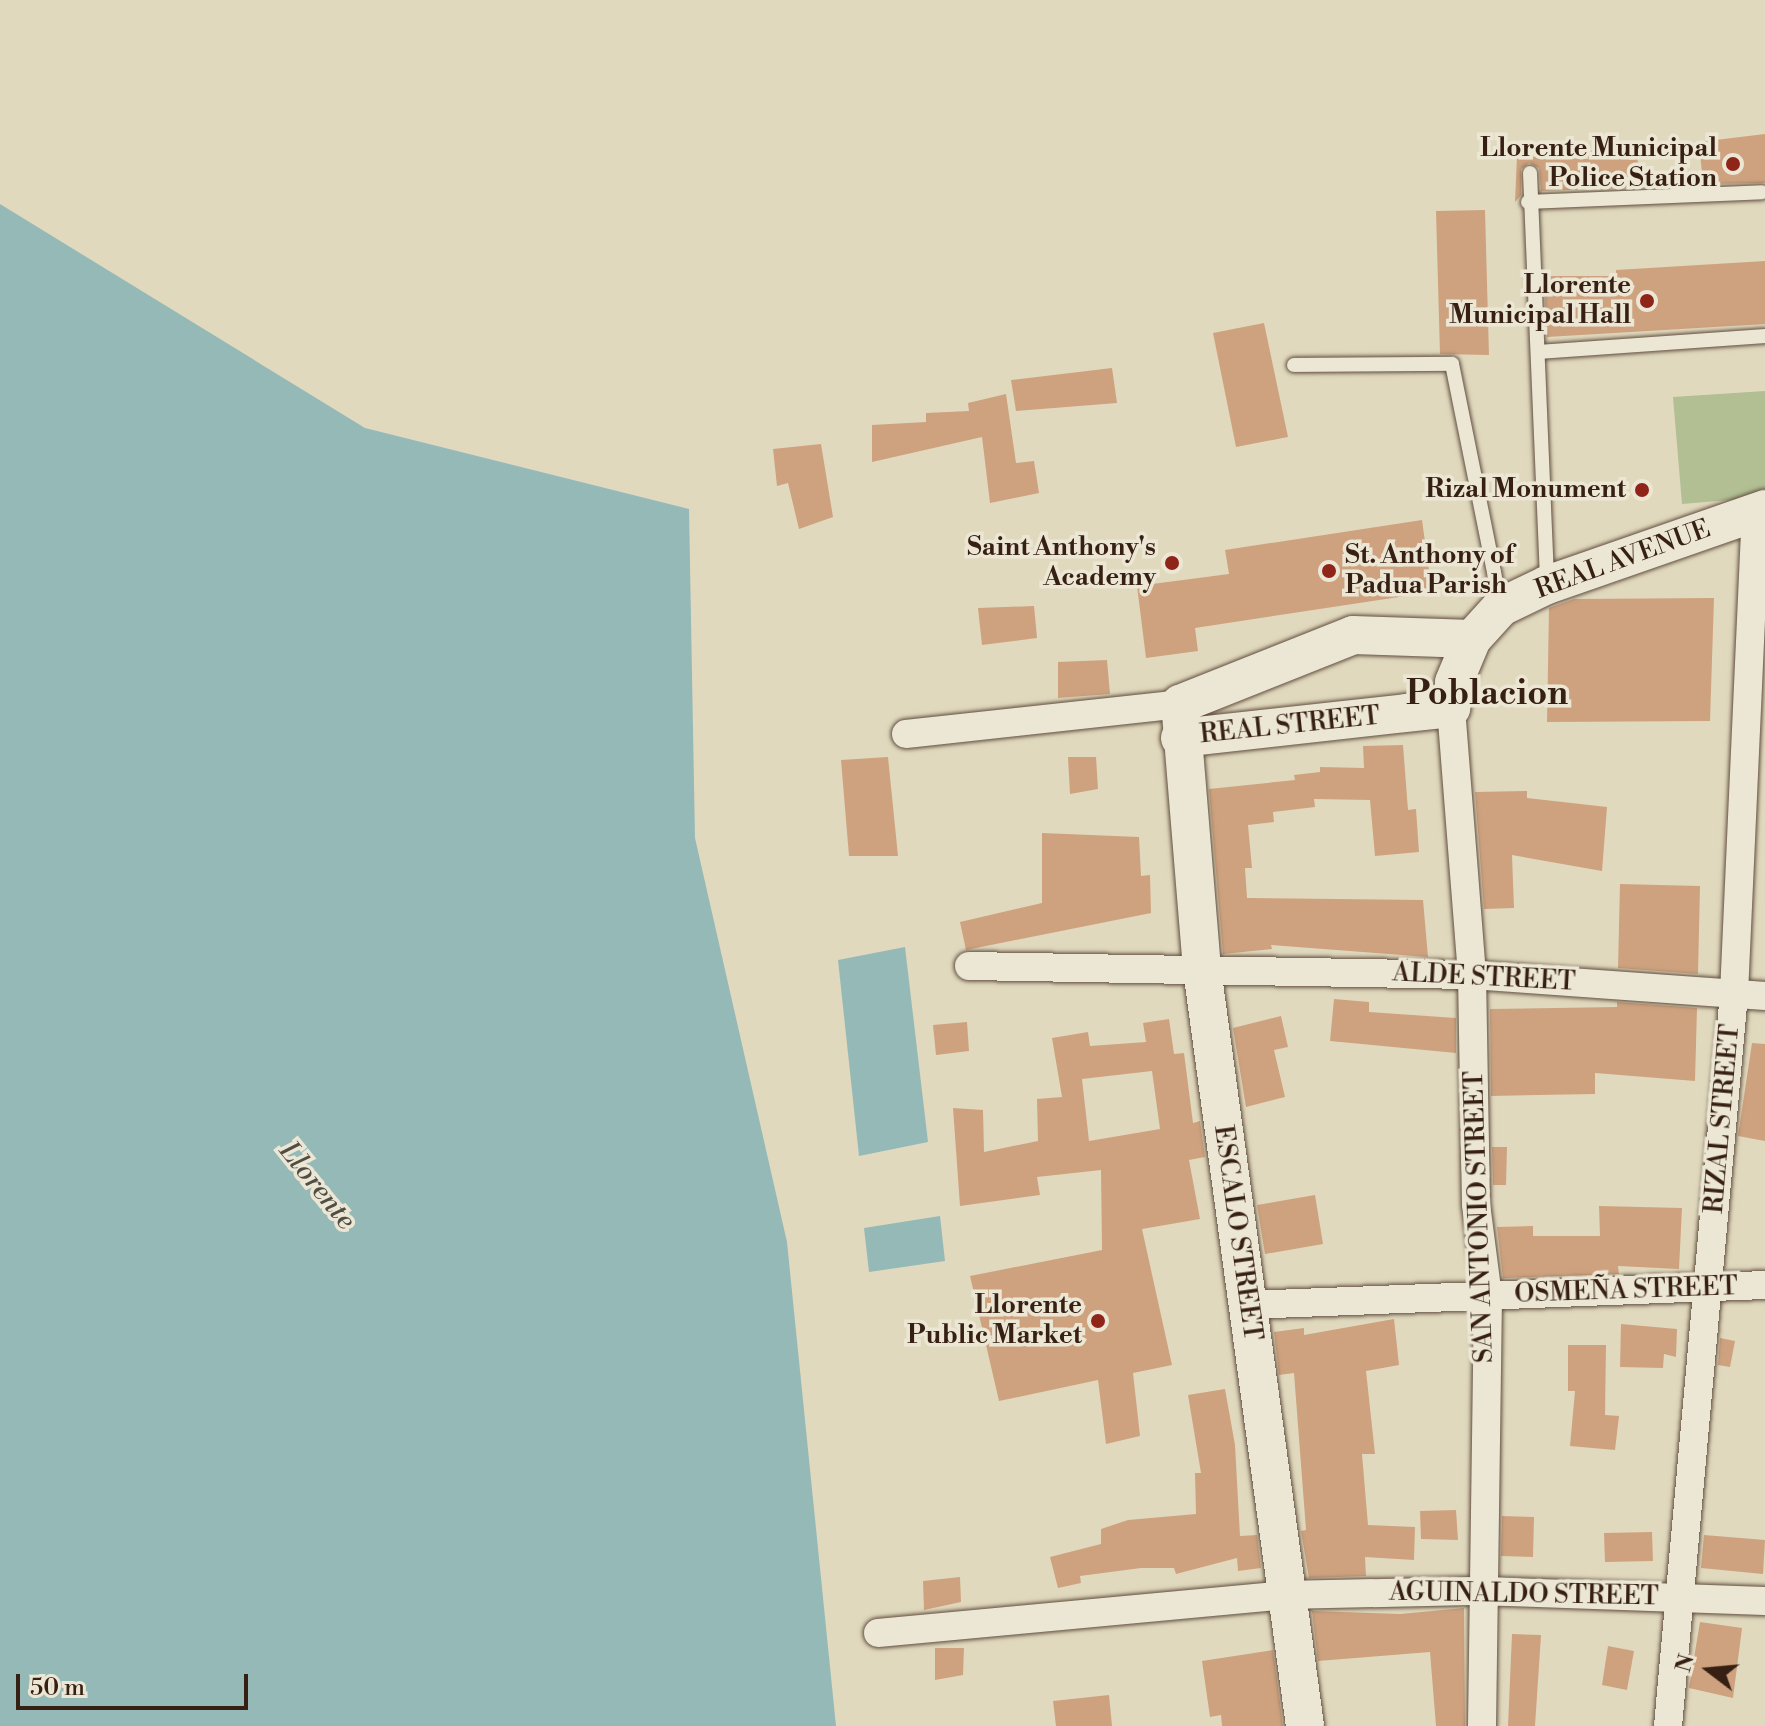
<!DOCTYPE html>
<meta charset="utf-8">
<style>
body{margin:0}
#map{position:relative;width:1765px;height:1726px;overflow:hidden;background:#e1d9be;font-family:"Libre Bodoni",serif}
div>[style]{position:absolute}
.green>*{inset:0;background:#b1bf93}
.water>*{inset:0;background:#95b9b7}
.building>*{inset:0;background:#cea27f}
.roads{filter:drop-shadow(0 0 2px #614e3e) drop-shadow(0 0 2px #614e3e)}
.lane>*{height:14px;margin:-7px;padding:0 7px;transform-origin:7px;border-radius:7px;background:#ece6d5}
.street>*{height:28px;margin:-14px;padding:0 14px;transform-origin:14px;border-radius:14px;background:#ece6d5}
.secondary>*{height:38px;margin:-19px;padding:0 19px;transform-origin:19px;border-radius:19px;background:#ece6d5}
.dots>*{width:22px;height:22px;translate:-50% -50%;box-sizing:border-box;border:4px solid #ece6d5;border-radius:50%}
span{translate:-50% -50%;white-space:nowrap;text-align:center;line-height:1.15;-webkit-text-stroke:7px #ece6d5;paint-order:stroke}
.poi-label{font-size:26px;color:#361f13;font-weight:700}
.right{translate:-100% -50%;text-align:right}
.left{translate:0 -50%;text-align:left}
.street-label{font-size:26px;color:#361f13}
.water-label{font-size:28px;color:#524d44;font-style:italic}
.district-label{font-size:34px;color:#361f13;font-weight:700}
.north{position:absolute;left:1669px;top:1630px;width:80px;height:80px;-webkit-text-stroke:6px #ece6d5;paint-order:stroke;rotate:286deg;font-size:22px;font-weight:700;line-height:32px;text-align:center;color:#361f13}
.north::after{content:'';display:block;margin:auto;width:28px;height:36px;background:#361f13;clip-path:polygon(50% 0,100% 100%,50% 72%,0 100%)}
.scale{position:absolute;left:16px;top:1674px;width:232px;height:36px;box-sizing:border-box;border:4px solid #361f13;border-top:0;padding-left:10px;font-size:24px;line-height:28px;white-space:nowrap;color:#361f13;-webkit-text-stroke:6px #ece6d5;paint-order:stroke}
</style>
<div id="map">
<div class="green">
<i style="clip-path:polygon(1765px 391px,1765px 497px,1682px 504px,1673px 397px)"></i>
</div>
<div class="water">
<i style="clip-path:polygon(0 204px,365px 428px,689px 509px,695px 838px,787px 1242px,836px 1726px,0 1726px)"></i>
<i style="clip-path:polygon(905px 947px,928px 1142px,859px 1156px,838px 960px)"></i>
<i style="clip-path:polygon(940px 1216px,945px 1261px,869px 1272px,864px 1228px)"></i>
</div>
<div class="building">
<i style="clip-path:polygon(1765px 134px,1765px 183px,1703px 184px,1699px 142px)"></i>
<i style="clip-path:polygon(1635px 145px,1642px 187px,1541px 191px,1539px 168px,1529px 163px,1521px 169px,1521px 195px,1515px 202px,1517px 156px,1588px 159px,1587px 151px)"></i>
<i style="clip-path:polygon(1485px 210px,1489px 355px,1440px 354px,1436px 211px)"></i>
<i style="clip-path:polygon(1765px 261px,1765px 324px,1547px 337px,1544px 276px,1616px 276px,1616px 270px)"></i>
<i style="clip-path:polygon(1264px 323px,1288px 437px,1236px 447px,1213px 333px)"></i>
<i style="clip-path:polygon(1112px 368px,1117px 403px,1016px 411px,1011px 380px)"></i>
<i style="clip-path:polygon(1006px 394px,1016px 463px,1034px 461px,1039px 493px,990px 503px,982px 437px,872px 462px,872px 425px,926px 422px,926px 413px,969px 411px,968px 403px)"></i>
<i style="clip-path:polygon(821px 444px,833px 517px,799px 529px,788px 483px,777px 486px,773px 449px)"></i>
<i style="clip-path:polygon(1422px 520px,1432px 592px,1195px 628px,1198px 651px,1146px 658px,1137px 586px,1229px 574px,1225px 550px)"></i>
<i style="clip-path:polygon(1714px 598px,1710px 721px,1547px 722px,1549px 608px,1574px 599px)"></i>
<i style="clip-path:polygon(1034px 606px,1037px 638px,982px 645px,978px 608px)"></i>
<i style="clip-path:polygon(1107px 660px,1110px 694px,1058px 698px,1058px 662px)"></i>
<i style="clip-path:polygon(1403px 745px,1408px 810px,1416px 809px,1419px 852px,1375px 856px,1370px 800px,1314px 799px,1315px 807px,1273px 812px,1274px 822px,1248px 825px,1252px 868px,1245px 868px,1247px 898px,1423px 900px,1428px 957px,1271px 945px,1272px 949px,1223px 954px,1209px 789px,1295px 780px,1294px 775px,1320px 772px,1320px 767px,1364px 768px,1363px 746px)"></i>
<i style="clip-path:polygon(888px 757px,898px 856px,849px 856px,841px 760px)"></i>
<i style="clip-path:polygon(1068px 757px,1096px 757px,1098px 789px,1070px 794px)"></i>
<i style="clip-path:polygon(1527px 791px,1527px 798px,1607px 807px,1602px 871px,1512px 855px,1514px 908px,1484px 909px,1475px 792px)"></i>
<i style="clip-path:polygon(1042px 833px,1139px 837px,1141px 876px,1150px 875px,1151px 913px,966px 950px,960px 922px,1042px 903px)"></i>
<i style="clip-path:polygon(1620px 884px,1700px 886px,1698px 974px,1618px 968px)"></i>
<i style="clip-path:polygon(1334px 999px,1369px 1002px,1369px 1012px,1456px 1018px,1456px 1053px,1330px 1041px)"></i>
<i style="clip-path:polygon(1617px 1002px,1697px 1008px,1695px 1081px,1595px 1073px,1595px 1094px,1491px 1096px,1490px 1009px,1617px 1007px)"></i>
<i style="clip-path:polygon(1281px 1016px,1288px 1047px,1274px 1050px,1285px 1097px,1246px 1107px,1233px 1028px)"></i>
<i style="clip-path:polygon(evenodd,1169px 1019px,1174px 1054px,1184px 1053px,1193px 1123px,1200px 1121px,1205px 1157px,1189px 1160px,1200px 1219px,1142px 1229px,1172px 1365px,1133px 1373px,1140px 1436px,1106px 1444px,1098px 1380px,999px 1401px,970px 1276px,1102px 1250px,1101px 1170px,1037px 1177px,1040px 1195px,960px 1206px,953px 1108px,983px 1110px,984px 1152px,1038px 1141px,1037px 1099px,1062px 1097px,1052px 1038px,1088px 1032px,1090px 1046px,1146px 1042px,1143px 1023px,1169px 1019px,1152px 1071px,1160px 1129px,1089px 1141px,1082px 1079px,1152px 1071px)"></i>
<i style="clip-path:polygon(967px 1022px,969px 1051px,936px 1055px,933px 1025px)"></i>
<i style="clip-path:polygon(1752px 1043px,1765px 1044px,1765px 1141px,1738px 1136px)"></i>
<i style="clip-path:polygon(1492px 1147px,1507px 1147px,1506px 1185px,1493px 1185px)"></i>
<i style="clip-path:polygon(1315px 1195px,1323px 1244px,1265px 1254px,1257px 1205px)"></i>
<i style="clip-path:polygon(1599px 1206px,1682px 1208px,1679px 1269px,1618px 1266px,1619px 1274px,1503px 1278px,1497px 1227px,1533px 1226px,1533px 1236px,1600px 1236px)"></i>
<i style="clip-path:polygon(1394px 1319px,1399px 1365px,1366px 1371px,1375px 1454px,1362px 1454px,1368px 1525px,1415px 1527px,1414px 1560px,1365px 1557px,1366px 1576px,1309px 1578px,1301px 1531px,1306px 1530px,1294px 1373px,1279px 1375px,1274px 1332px,1304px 1328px,1304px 1335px)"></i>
<i style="clip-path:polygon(1621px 1324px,1677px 1329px,1676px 1357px,1664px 1354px,1663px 1368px,1620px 1367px)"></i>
<i style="clip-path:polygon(1720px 1338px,1735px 1341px,1730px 1367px,1718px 1365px)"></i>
<i style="clip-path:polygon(1568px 1345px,1606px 1345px,1605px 1415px,1619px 1416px,1615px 1450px,1570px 1446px,1575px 1391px,1568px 1391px)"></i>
<i style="clip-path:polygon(1225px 1389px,1235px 1445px,1240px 1536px,1257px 1535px,1261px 1568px,1238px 1571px,1237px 1558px,1176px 1574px,1174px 1568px,1141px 1568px,1080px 1576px,1081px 1583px,1058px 1588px,1050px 1557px,1101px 1544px,1101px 1529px,1128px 1520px,1196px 1514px,1195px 1473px,1201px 1473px,1188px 1395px)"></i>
<i style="clip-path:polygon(1456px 1510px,1458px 1540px,1421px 1539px,1420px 1511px)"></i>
<i style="clip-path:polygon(1502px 1516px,1534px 1517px,1533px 1557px,1501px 1556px)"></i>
<i style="clip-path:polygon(1652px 1532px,1653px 1561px,1605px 1562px,1604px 1533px)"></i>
<i style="clip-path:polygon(1704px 1535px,1765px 1540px,1763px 1574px,1701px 1568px)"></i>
<i style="clip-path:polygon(960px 1577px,961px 1602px,924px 1610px,923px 1581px)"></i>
<i style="clip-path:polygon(1464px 1608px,1465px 1726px,1436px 1726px,1430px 1652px,1318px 1661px,1312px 1611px,1400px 1614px)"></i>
<i style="clip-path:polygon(1700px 1622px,1742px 1628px,1733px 1698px,1689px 1688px)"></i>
<i style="clip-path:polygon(1512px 1634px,1541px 1635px,1535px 1726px,1508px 1726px)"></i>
<i style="clip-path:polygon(1608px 1646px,1634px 1651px,1627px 1690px,1602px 1685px)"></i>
<i style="clip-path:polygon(935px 1648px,964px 1648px,963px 1675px,935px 1680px)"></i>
<i style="clip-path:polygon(1273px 1650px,1283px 1726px,1222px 1726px,1221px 1715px,1210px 1717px,1202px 1661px)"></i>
<i style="clip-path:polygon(1109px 1695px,1112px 1726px,1056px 1726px,1053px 1701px)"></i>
</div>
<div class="roads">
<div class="lane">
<i style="left:1530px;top:173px;width:411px;rotate:87.6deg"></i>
<i style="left:1528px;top:202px;width:234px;rotate:-2.4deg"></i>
<i style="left:1538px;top:352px;width:228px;rotate:-4deg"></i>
<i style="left:1294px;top:365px;width:158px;rotate:-0.4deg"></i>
<i style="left:1452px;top:364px;width:248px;rotate:78.6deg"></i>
</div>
<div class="street">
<i style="left:1451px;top:708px;width:268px;rotate:85.5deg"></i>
<i style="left:1472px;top:975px;width:229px;rotate:89deg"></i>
<i style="left:1476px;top:1204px;width:94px;rotate:82.6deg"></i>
<i style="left:1488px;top:1297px;width:429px;rotate:90.8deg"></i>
<i style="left:906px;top:734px;width:276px;rotate:-6.2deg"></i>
<i style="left:969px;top:966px;width:503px;rotate:1.03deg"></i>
<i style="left:1472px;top:975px;width:294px;rotate:4.1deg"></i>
<i style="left:1247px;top:1305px;width:518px;rotate:-2.21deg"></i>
<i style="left:878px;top:1633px;width:408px;rotate:-5.3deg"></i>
<i style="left:1284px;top:1595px;width:197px;rotate:-1.2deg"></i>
<i style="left:1481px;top:1591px;width:284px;rotate:2deg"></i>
<i style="left:1668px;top:1726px;width:735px;rotate:-84.85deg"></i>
<i style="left:1734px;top:994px;width:484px;rotate:-87.4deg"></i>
</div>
<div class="secondary">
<i style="left:1180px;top:738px;width:273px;rotate:-6.3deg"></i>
<i style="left:1451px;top:708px;width:26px;rotate:-83deg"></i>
<i style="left:1454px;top:682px;width:47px;rotate:-67.3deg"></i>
<i style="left:1472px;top:639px;width:43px;rotate:-47.8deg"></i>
<i style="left:1501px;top:607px;width:51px;rotate:-25.6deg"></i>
<i style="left:1547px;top:585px;width:231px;rotate:-19.2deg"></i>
<i style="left:1305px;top:1726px;width:764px;rotate:-97.75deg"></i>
<i style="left:1202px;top:969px;width:266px;rotate:-94.7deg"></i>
<i style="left:1180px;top:704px;width:186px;rotate:-21.7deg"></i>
<i style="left:1353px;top:635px;width:119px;rotate:1.9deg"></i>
</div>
</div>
<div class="dots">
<i style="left:1733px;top:164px;background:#8f2418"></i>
<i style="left:1647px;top:301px;background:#8f2418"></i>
<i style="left:1642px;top:490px;background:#8f2418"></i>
<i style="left:1172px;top:563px;background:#8f2418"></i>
<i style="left:1329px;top:571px;background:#8f2418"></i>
<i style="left:1098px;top:1321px;background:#8f2418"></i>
</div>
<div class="poi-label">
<span class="right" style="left:1717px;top:164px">Llorente Municipal<br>Police Station</span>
<span class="right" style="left:1631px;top:301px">Llorente<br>Municipal Hall</span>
<span class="right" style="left:1626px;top:490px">Rizal Monument</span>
<span class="right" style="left:1156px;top:563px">Saint Anthony's<br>Academy</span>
<span class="left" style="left:1345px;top:571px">St. Anthony of<br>Padua Parish</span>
<span class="right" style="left:1082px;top:1321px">Llorente<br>Public Market</span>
</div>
<div class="street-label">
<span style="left:1623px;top:560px;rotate:-20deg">REAL AVENUE</span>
<span style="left:1290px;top:726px;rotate:-6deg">REAL STREET</span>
<span style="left:1484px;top:978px;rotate:3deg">ALDE STREET</span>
<span style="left:1723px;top:1119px;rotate:-85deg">RIZAL STREET</span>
<span style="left:1480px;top:1217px;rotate:-92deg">SAN ANTONIO STREET</span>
<span style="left:1237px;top:1233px;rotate:82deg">ESCALO STREET</span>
<span style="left:1626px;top:1291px;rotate:-2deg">OSMEÑA STREET</span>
<span style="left:1524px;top:1595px;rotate:1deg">AGUINALDO STREET</span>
</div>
<div class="water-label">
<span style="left:317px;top:1186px;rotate:51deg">Llorente</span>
</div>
<div class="district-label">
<span style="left:1487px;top:695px">Poblacion</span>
</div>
<div class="north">N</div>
<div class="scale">50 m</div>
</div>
